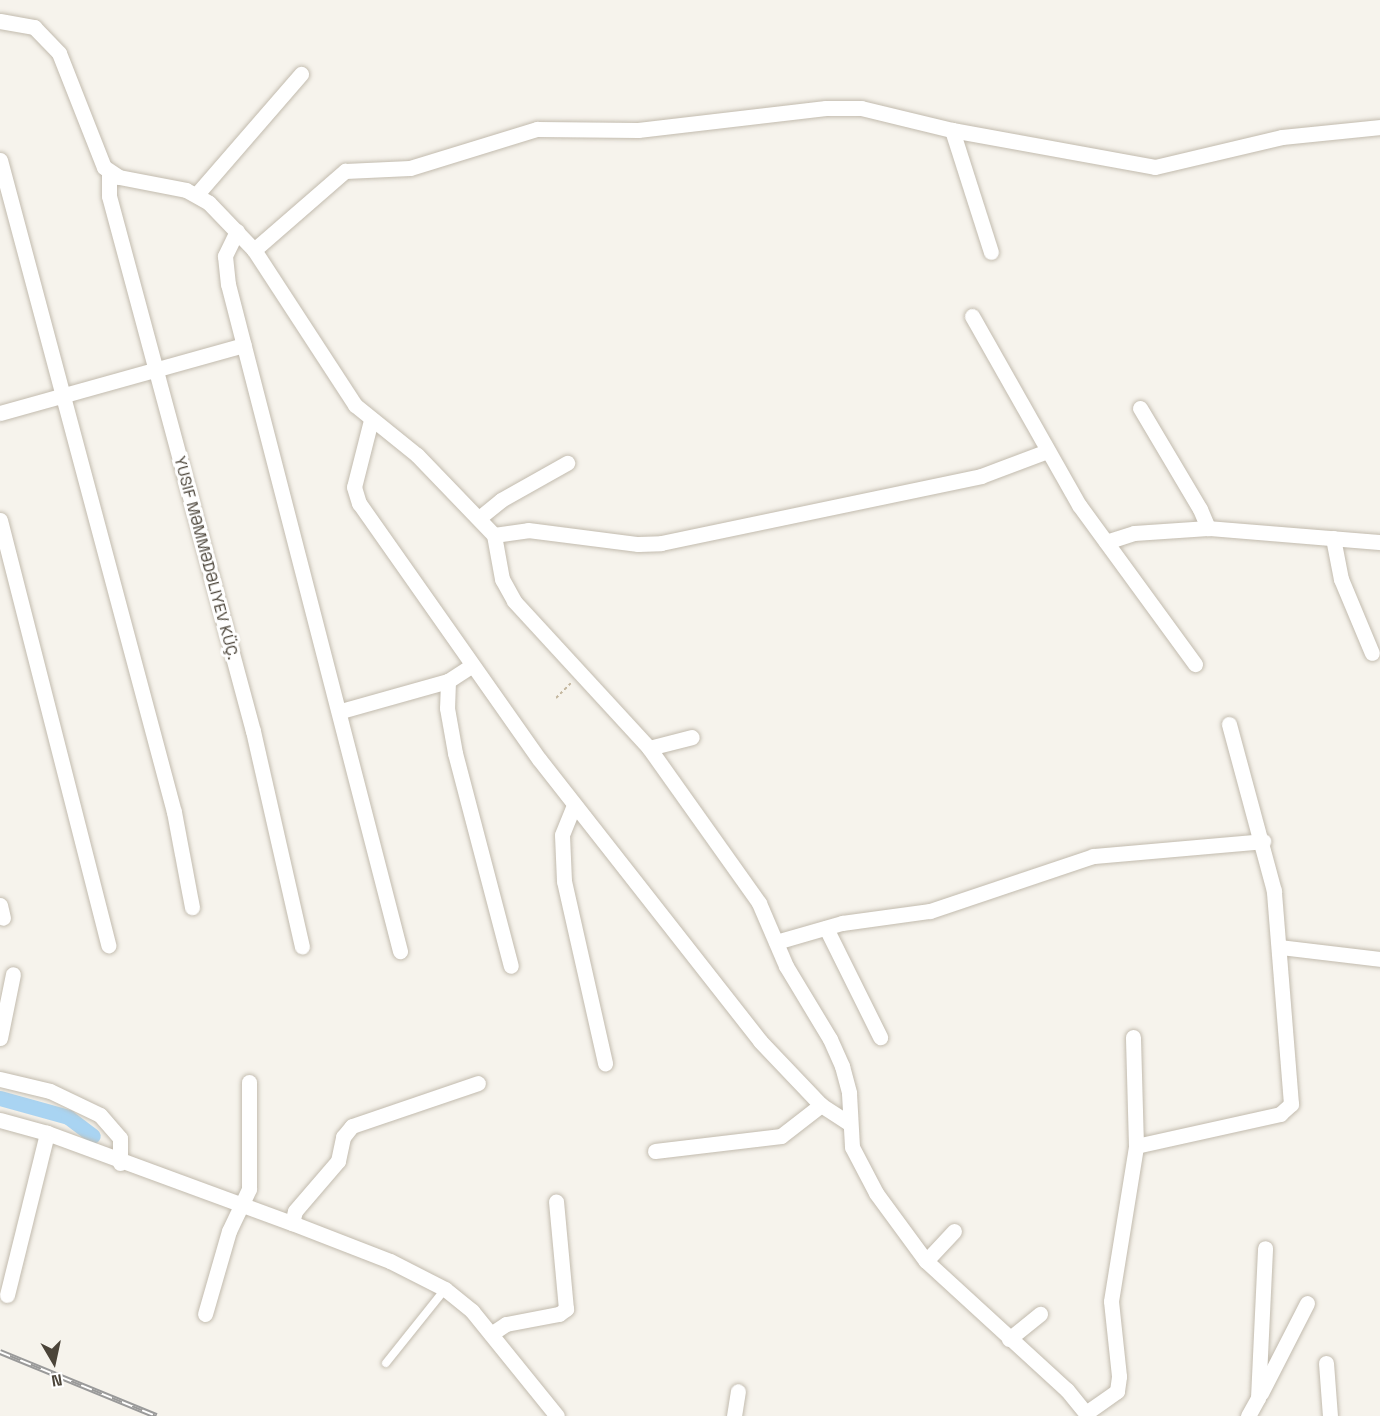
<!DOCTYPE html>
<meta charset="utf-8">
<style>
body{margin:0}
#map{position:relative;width:1380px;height:1416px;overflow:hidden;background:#f6f3ec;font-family:"Space Grotesk",sans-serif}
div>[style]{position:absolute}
.canal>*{height:15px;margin:-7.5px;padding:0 7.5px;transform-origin:7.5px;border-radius:7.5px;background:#a9d4f2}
.path>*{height:2px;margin-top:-1px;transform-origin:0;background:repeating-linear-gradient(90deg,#c4b79f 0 3px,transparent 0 6px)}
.roads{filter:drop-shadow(0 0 2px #c2bbae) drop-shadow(0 0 2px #c2bbae)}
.lane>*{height:8px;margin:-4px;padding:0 4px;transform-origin:4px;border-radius:4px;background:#fff}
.street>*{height:15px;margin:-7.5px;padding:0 7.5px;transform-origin:7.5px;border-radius:7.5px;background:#fff}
.rail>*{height:6px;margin-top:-3px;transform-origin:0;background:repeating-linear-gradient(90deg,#fff 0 11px,#9a9a9a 0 22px);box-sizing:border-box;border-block:2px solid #9a9a9a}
span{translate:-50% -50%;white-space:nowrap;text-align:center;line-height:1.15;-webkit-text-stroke:6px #fff;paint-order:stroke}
.street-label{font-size:16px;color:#4b4439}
.north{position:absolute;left:24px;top:1332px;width:60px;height:60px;-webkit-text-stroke:4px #fff;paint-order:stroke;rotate:171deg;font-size:16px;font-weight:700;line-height:24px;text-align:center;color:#4b4439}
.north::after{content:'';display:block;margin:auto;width:21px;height:27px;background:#4b4439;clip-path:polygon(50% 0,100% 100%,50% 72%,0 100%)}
</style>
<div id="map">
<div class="canal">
<i style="left:0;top:1098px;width:71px;rotate:15.6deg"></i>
<i style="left:68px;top:1117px;width:31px;rotate:37deg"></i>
</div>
<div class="path">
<i style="left:556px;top:698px;width:21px;rotate:-45deg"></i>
</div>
<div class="roads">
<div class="lane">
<i style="left:386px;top:1363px;width:95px;rotate:-51.4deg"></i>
</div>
<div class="street">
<i style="left:0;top:21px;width:35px;rotate:10deg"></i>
<i style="left:34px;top:27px;width:36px;rotate:46deg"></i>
<i style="left:59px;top:53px;width:123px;rotate:68.5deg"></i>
<i style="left:104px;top:167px;width:18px;rotate:34deg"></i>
<i style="left:119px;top:177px;width:68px;rotate:11deg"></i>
<i style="left:186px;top:190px;width:26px;rotate:29deg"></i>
<i style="left:209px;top:203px;width:65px;rotate:46.2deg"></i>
<i style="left:254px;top:250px;width:185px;rotate:56.9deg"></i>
<i style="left:355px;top:405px;width:80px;rotate:38.9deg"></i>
<i style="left:417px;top:455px;width:111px;rotate:46.1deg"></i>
<i style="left:494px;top:535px;width:45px;rotate:79.7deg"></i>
<i style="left:502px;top:579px;width:25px;rotate:61deg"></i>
<i style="left:514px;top:601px;width:200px;rotate:47.4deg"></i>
<i style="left:649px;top:748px;width:190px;rotate:54.6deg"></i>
<i style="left:759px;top:903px;width:69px;rotate:66.8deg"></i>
<i style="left:786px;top:966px;width:85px;rotate:58.9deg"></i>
<i style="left:830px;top:1039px;width:30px;rotate:66deg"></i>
<i style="left:842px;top:1066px;width:28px;rotate:75deg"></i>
<i style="left:849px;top:1093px;width:54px;rotate:86.8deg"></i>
<i style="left:852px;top:1147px;width:52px;rotate:62.4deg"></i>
<i style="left:876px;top:1193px;width:84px;rotate:53.7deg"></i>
<i style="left:926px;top:1261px;width:191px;rotate:42.5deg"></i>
<i style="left:1067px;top:1390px;width:33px;rotate:51deg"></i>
<i style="left:952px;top:130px;width:128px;rotate:72.3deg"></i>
<i style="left:0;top:160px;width:675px;rotate:75.06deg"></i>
<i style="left:174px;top:812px;width:97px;rotate:79.3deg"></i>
<i style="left:109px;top:172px;width:24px;rotate:90deg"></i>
<i style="left:109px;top:196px;width:554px;rotate:74.94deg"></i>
<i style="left:253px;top:731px;width:221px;rotate:77.2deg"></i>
<i style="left:197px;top:194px;width:159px;rotate:-49.1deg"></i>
<i style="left:237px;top:231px;width:28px;rotate:116deg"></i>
<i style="left:225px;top:256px;width:28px;rotate:84deg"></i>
<i style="left:228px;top:284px;width:689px;rotate:75.54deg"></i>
<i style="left:254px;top:250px;width:121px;rotate:-41deg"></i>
<i style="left:345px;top:171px;width:65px;rotate:-2.6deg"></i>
<i style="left:410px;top:168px;width:133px;rotate:-17.1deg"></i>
<i style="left:537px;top:129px;width:101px;rotate:0.6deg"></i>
<i style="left:638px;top:130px;width:189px;rotate:-6.7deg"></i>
<i style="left:826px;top:108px;width:35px"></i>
<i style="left:861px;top:108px;width:94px;rotate:13.6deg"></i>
<i style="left:952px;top:130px;width:206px;rotate:10.3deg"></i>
<i style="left:1155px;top:167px;width:130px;rotate:-13.3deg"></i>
<i style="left:1282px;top:137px;width:99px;rotate:-5.8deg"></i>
<i style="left:972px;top:316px;width:217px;rotate:60.5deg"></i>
<i style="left:1079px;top:505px;width:197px;rotate:53.9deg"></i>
<i style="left:1140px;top:408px;width:117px;rotate:59.3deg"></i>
<i style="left:1200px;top:509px;width:21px;rotate:67deg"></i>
<i style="left:0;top:413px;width:253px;rotate:-15.6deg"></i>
<i style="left:371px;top:420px;width:69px;rotate:104.2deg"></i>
<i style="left:354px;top:487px;width:17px;rotate:73deg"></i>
<i style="left:359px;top:503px;width:313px;rotate:54.9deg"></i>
<i style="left:539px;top:759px;width:358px;rotate:51.9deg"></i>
<i style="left:760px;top:1041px;width:88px;rotate:46.4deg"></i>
<i style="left:821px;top:1105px;width:33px;rotate:33deg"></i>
<i style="left:479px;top:518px;width:28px;rotate:-39deg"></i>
<i style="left:501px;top:500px;width:76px;rotate:-29.3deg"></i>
<i style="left:0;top:520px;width:439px;rotate:75.7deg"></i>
<i style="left:494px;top:535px;width:34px;rotate:-8deg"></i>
<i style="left:528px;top:530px;width:111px;rotate:7.3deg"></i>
<i style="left:638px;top:544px;width:23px;rotate:-2deg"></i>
<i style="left:661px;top:543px;width:327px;rotate:-11.8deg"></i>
<i style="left:981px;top:476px;width:71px;rotate:-20.7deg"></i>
<i style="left:1333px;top:538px;width:42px;rotate:79deg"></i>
<i style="left:1341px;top:579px;width:80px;rotate:67.3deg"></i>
<i style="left:1106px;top:542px;width:29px;rotate:-18deg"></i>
<i style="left:1134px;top:533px;width:74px;rotate:-3.9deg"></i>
<i style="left:1208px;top:528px;width:173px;rotate:4.7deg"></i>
<i style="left:471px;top:666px;width:27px;rotate:147deg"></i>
<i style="left:448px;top:681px;width:27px;rotate:92deg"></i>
<i style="left:447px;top:708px;width:46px;rotate:79.9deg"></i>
<i style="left:455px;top:753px;width:220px;rotate:75.3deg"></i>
<i style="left:341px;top:711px;width:111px;rotate:-15.7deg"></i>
<i style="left:649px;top:748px;width:44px;rotate:-14.3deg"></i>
<i style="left:574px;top:805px;width:32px;rotate:112deg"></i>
<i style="left:562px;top:835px;width:46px;rotate:87.5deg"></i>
<i style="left:564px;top:881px;width:187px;rotate:77.3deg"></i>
<i style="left:0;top:905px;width:13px;rotate:77deg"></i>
<i style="left:826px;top:928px;width:122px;rotate:63.6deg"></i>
<i style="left:776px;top:942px;width:69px;rotate:-16.1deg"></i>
<i style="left:842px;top:923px;width:89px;rotate:-7.8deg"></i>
<i style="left:930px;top:911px;width:172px;rotate:-18.6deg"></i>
<i style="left:1093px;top:856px;width:171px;rotate:-5deg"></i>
<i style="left:1280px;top:947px;width:101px;rotate:6.8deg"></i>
<i style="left:0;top:1038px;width:65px;rotate:-78.5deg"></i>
<i style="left:0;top:1079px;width:51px;rotate:13.5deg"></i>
<i style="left:50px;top:1091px;width:55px;rotate:25.6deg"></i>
<i style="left:100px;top:1115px;width:30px;rotate:49deg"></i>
<i style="left:120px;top:1138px;width:25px;rotate:90deg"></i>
<i style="left:0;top:1120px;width:49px;rotate:15.5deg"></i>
<i style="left:47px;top:1133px;width:261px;rotate:20.2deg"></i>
<i style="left:292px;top:1223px;width:105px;rotate:21.2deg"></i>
<i style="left:390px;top:1261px;width:62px;rotate:27deg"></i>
<i style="left:445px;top:1289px;width:35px;rotate:39deg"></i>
<i style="left:472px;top:1311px;width:135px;rotate:51deg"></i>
<i style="left:1136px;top:1146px;width:148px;rotate:-12.5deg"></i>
<i style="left:1280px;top:1114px;width:15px;rotate:-42deg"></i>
<i style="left:1291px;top:1104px;width:214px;rotate:-94.6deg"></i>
<i style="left:1274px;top:891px;width:173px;rotate:-105.1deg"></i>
<i style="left:655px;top:1151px;width:127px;rotate:-6.8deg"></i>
<i style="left:781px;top:1136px;width:51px;rotate:-37.8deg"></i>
<i style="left:292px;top:1223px;width:12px;rotate:-76deg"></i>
<i style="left:295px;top:1211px;width:66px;rotate:-49.3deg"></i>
<i style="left:338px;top:1161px;width:25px;rotate:-78deg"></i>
<i style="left:343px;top:1137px;width:14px;rotate:-51deg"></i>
<i style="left:352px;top:1126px;width:133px;rotate:-18.8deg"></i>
<i style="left:926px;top:1261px;width:41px;rotate:-47deg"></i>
<i style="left:7px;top:1295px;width:167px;rotate:-76.1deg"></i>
<i style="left:205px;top:1314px;width:86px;rotate:-73.9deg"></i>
<i style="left:229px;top:1231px;width:47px;rotate:-64.5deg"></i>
<i style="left:249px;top:1189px;width:107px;rotate:-90deg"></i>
<i style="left:491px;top:1334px;width:18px;rotate:-34deg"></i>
<i style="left:506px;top:1324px;width:54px;rotate:-10.7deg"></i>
<i style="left:559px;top:1314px;width:9px;rotate:-36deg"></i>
<i style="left:566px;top:1309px;width:108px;rotate:-95.3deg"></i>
<i style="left:1009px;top:1339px;width:40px;rotate:-39deg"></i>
<i style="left:1326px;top:1363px;width:53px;rotate:85.7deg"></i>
<i style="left:1261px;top:1393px;width:101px;rotate:-62.9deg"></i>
<i style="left:1086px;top:1413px;width:38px;rotate:-35deg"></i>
<i style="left:1117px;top:1391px;width:15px;rotate:-82deg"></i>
<i style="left:1119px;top:1376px;width:75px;rotate:-96.1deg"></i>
<i style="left:1111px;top:1301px;width:157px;rotate:-80.8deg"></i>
<i style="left:1136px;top:1146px;width:109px;rotate:-91.6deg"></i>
<i style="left:734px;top:1416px;width:25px;rotate:-81deg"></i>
<i style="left:1248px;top:1416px;width:21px;rotate:-61deg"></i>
<i style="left:1258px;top:1398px;width:150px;rotate:-87.3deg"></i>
</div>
</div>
<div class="rail">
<i style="left:0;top:1352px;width:169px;rotate:22.3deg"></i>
</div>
<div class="street-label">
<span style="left:206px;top:558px;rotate:75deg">YUSIF MƏMMƏDƏLIYEV KÜÇ.</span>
</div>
<div class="north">N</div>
</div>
